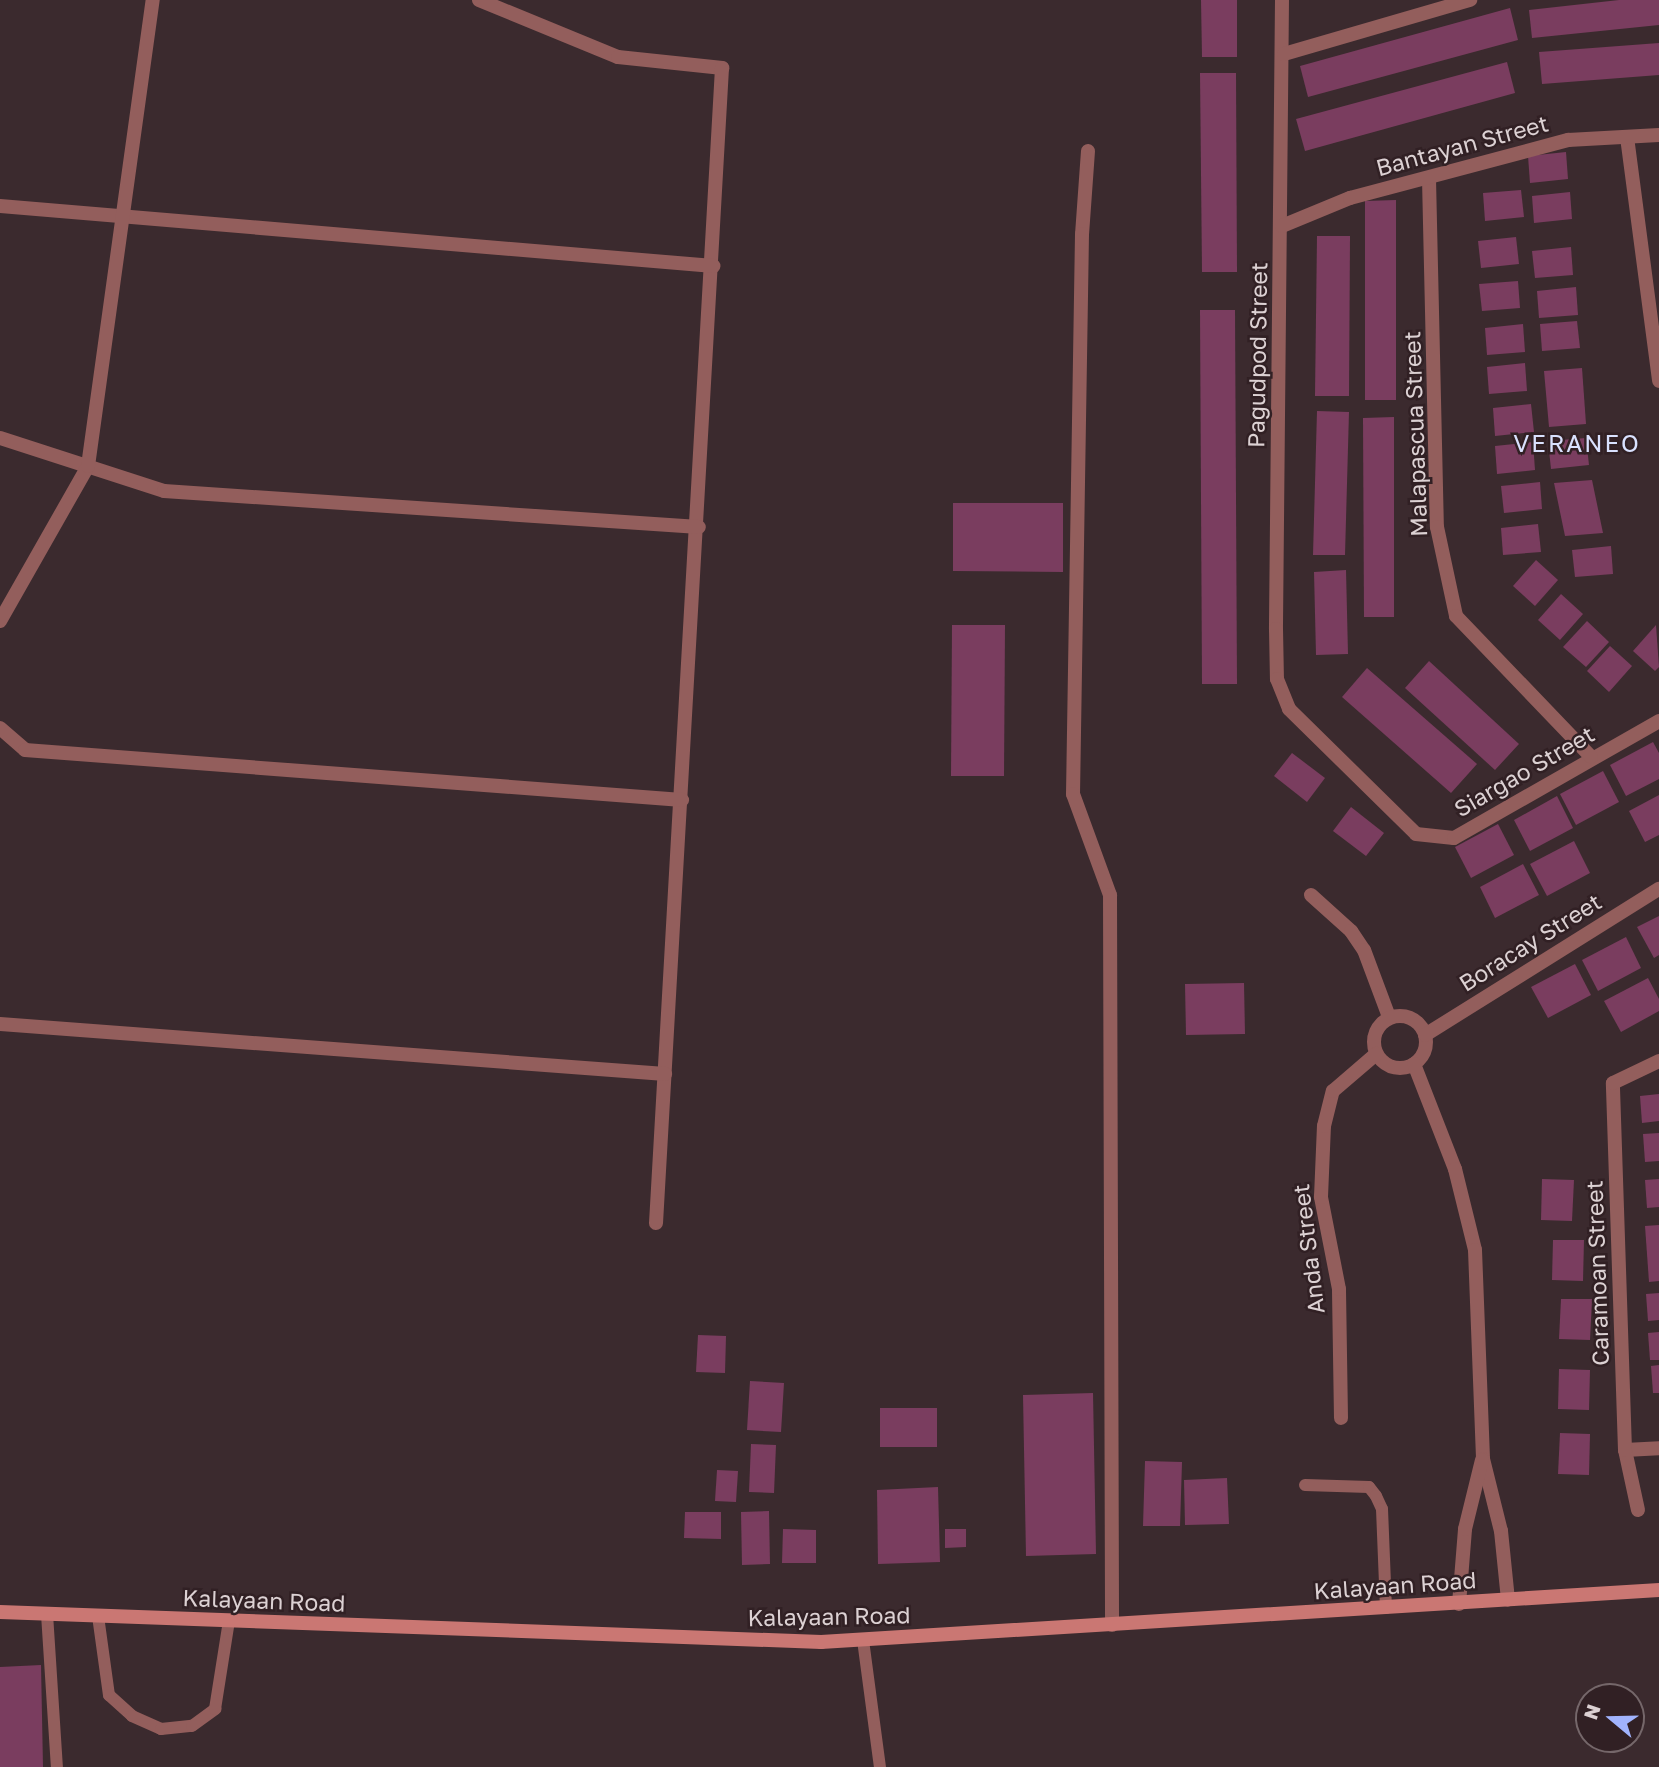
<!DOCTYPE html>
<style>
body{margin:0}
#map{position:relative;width:1659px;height:1767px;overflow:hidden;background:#3b2a2e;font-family:"Golos Text",sans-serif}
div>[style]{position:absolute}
.building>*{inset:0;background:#7a3d5f}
.lane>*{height:12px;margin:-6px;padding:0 6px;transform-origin:6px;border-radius:6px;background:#935e5c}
.street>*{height:14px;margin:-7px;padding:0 7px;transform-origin:7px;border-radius:7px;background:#935e5c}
.street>.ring{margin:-7px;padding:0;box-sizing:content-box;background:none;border:14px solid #935e5c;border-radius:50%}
.secondary>*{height:14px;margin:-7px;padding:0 7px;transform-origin:7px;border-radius:7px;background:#ca7773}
span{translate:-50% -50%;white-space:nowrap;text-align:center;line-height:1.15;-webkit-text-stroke:5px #312024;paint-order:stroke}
.street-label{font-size:23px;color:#dcd1d3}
.neighbourhood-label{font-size:24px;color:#d9e1fe;letter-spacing:2px}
.north{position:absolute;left:1575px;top:1683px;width:70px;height:70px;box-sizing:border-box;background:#312024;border:2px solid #75676a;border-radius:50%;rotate:289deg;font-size:19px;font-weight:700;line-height:28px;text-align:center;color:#dcd1d3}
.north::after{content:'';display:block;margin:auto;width:24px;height:32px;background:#a1b3fd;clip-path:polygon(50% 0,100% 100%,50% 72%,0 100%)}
</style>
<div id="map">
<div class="building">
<i style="clip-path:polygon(1201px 0,1237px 0,1237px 57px,1202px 57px)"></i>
<i style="clip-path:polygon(1619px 0,1659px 0,1659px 25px,1532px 38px,1529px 10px)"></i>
<i style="clip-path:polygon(1510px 8px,1518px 40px,1308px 97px,1300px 66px)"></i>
<i style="clip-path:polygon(1659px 43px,1659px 75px,1542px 84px,1539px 52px)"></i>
<i style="clip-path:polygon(1507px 62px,1515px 93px,1305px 151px,1296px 119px)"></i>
<i style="clip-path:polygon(1200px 73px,1236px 73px,1237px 272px,1202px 272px)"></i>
<i style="clip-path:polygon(1566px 152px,1568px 179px,1530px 183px,1528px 156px)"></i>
<i style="clip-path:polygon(1521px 190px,1524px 217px,1485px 221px,1483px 193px)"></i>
<i style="clip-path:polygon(1570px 192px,1572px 219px,1534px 223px,1532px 196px)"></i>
<i style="clip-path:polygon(1396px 200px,1396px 400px,1365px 400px,1365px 201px)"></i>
<i style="clip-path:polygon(1317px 236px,1350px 236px,1349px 396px,1315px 396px)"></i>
<i style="clip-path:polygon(1516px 237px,1519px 264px,1481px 268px,1478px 241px)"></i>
<i style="clip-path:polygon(1571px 247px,1573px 275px,1535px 278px,1532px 251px)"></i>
<i style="clip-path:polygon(1518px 281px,1520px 308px,1482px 311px,1479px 284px)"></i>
<i style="clip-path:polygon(1576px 287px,1578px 315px,1539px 318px,1537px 291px)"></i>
<i style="clip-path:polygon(1200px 310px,1235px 310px,1237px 684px,1202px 684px)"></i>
<i style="clip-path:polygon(1577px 321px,1580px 348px,1542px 351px,1540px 324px)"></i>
<i style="clip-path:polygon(1523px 324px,1525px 352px,1487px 355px,1485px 328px)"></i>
<i style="clip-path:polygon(1525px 363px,1527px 391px,1489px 394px,1487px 367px)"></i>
<i style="clip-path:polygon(1582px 368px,1586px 424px,1549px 427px,1544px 371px)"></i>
<i style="clip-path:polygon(1531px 404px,1534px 432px,1495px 436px,1493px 408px)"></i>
<i style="clip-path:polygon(1317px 411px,1349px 412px,1345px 555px,1313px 555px)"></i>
<i style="clip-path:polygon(1394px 417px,1394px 617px,1364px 617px,1363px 418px)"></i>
<i style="clip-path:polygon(1586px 438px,1589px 465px,1551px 469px,1548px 441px)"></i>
<i style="clip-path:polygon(1533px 442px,1535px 470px,1497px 474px,1495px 446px)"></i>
<i style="clip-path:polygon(1592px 480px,1603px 533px,1565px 536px,1554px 483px)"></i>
<i style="clip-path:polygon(1540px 482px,1542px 509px,1504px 513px,1501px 486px)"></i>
<i style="clip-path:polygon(953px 503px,1063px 503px,1063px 572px,953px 571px)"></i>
<i style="clip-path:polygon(1538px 524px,1541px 552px,1503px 555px,1501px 528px)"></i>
<i style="clip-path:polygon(1611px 546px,1613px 574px,1575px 577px,1572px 550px)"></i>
<i style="clip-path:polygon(1536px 560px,1558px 580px,1535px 606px,1513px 586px)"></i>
<i style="clip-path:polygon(1346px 570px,1348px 654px,1316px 655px,1314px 572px)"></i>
<i style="clip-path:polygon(1561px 594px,1583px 614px,1560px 640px,1538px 620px)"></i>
<i style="clip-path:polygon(1587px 621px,1609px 642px,1586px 667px,1563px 647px)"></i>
<i style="clip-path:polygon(952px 625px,1005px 625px,1004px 776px,951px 776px)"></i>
<i style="clip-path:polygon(1656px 625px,1659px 667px,1655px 671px,1633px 651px)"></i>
<i style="clip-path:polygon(1610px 646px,1632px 666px,1609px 692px,1587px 671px)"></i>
<i style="clip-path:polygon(1429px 661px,1519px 744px,1495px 770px,1405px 688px)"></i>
<i style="clip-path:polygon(1367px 668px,1477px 764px,1451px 793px,1342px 697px)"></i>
<i style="clip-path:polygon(1653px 742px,1659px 753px,1659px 779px,1626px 796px,1610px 765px)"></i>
<i style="clip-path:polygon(1292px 753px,1325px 778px,1307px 802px,1274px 776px)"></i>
<i style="clip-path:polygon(1603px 771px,1619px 802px,1576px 825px,1560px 794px)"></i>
<i style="clip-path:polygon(1659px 795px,1659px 835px,1645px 842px,1629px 811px)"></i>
<i style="clip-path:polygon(1557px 796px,1573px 828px,1530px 851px,1514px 820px)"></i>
<i style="clip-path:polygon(1351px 807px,1384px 833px,1366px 856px,1333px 831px)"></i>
<i style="clip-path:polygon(1498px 824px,1514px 855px,1471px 878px,1455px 847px)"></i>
<i style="clip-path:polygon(1574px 841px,1590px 873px,1547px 896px,1530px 864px)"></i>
<i style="clip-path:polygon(1523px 864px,1539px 895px,1495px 918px,1480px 887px)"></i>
<i style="clip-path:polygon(1659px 916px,1659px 955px,1654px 958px,1637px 927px)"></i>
<i style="clip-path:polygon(1626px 937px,1641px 968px,1598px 991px,1582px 960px)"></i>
<i style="clip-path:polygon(1575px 964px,1591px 995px,1548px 1018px,1531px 987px)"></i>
<i style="clip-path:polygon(1648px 978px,1659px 999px,1659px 1011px,1621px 1032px,1604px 1001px)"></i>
<i style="clip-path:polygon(1244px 983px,1245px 1034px,1186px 1035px,1185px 984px)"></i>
<i style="clip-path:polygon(1659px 1094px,1659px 1121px,1642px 1123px,1640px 1096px)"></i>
<i style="clip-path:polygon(1659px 1133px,1659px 1161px,1645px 1162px,1643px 1134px)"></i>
<i style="clip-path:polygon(1542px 1179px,1574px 1180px,1572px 1221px,1541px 1220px)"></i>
<i style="clip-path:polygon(1659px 1179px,1659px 1207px,1647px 1208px,1645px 1180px)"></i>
<i style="clip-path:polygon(1659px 1225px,1659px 1281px,1649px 1282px,1645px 1226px)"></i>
<i style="clip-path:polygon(1553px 1240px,1584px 1240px,1583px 1281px,1552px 1280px)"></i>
<i style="clip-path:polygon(1659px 1293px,1659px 1320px,1648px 1321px,1646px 1294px)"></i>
<i style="clip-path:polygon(1561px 1299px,1592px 1299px,1590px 1340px,1559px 1339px)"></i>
<i style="clip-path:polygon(1659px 1332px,1659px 1360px,1650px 1360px,1648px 1333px)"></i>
<i style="clip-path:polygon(698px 1335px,726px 1336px,725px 1373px,696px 1372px)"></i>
<i style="clip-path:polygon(1659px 1365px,1659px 1393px,1653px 1393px,1651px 1366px)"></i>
<i style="clip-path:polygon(1559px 1369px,1590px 1370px,1589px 1410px,1558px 1409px)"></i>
<i style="clip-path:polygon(750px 1381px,784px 1383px,781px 1432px,747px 1430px)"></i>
<i style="clip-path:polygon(1093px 1393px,1096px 1554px,1026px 1556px,1023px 1395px)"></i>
<i style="clip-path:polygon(880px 1408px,937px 1408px,937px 1447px,880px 1447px)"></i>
<i style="clip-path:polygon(1560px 1433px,1590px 1434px,1589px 1475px,1558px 1474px)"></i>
<i style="clip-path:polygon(751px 1444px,776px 1445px,774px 1493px,749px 1492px)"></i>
<i style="clip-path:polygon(1145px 1461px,1182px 1462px,1180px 1526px,1143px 1526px)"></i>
<i style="clip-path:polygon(717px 1470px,738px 1471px,736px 1502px,715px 1501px)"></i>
<i style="clip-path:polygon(1227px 1478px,1229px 1524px,1185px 1525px,1184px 1480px)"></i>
<i style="clip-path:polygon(938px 1487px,940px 1562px,878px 1564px,877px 1490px)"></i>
<i style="clip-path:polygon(769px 1511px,770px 1564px,742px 1565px,741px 1512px)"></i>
<i style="clip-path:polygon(685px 1512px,721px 1512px,721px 1539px,684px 1538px)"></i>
<i style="clip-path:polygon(783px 1529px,816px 1530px,816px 1563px,782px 1563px)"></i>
<i style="clip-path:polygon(945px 1529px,966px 1529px,966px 1547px,945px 1548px)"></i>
<i style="clip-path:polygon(41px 1665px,43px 1767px,0 1767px,0 1667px)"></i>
</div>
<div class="lane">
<i style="left:1305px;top:1485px;width:64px;rotate:1.8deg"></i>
<i style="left:1369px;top:1487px;width:11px;rotate:52deg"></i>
<i style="left:1376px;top:1496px;width:14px;rotate:65deg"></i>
<i style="left:1382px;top:1509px;width:99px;rotate:87.7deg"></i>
<i style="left:47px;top:1614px;width:153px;rotate:86.3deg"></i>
<i style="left:98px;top:1616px;width:80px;rotate:82.1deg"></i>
<i style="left:109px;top:1695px;width:31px;rotate:42deg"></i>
<i style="left:132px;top:1716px;width:32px;rotate:24deg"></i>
<i style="left:161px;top:1729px;width:31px;rotate:-6deg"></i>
<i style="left:192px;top:1726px;width:29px;rotate:-36deg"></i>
<i style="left:215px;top:1709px;width:89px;rotate:-81deg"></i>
<i style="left:863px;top:1640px;width:128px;rotate:82.4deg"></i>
</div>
<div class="street">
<i style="left:479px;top:0;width:150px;rotate:22.3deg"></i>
<i style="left:618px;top:57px;width:105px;rotate:6deg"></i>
<i style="left:722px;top:68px;width:1157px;rotate:93.27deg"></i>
<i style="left:1282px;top:0;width:629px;rotate:90.55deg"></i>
<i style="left:1276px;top:629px;width:50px;rotate:88.9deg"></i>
<i style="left:1277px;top:679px;width:32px;rotate:68deg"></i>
<i style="left:1289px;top:709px;width:178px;rotate:44.5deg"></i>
<i style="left:1416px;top:834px;width:38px;rotate:6deg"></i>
<i style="left:1454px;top:838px;width:236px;rotate:-29.7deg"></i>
<i style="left:1284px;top:54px;width:194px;rotate:-16.2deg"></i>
<i style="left:1627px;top:137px;width:246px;rotate:82.5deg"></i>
<i style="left:1088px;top:151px;width:83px;rotate:94.1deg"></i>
<i style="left:1082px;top:234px;width:560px;rotate:90.92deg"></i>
<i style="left:1073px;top:794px;width:108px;rotate:69.9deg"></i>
<i style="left:1110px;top:895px;width:730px;rotate:89.84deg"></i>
<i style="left:1429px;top:179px;width:348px;rotate:88.7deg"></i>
<i style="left:1437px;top:527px;width:91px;rotate:77.9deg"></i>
<i style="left:1456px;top:616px;width:195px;rotate:46.2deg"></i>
<i style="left:0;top:206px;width:716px;rotate:4.81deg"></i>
<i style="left:1282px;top:226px;width:74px;rotate:-22.4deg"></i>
<i style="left:1350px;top:198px;width:226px;rotate:-14.9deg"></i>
<i style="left:1568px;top:140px;width:91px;rotate:-3.1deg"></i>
<i style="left:0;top:438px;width:172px;rotate:17.9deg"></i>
<i style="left:164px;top:491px;width:536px;rotate:3.85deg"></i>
<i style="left:0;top:621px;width:178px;rotate:-60.4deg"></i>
<i style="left:88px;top:466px;width:471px;rotate:-82.1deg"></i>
<i style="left:0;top:728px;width:33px;rotate:41deg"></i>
<i style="left:25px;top:750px;width:659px;rotate:4.35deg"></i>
<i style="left:1311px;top:895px;width:54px;rotate:42deg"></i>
<i style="left:1351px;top:931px;width:23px;rotate:56deg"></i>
<i style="left:1364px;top:950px;width:72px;rotate:69.5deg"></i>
<i class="ring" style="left:1374px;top:1016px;width:38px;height:38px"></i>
<i style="left:0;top:1024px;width:667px;rotate:4.3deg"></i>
<i style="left:1425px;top:1035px;width:276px;rotate:-32deg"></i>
<i style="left:1414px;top:1064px;width:113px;rotate:68.7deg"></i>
<i style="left:1455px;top:1169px;width:83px;rotate:76.1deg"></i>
<i style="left:1475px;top:1250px;width:209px;rotate:87.8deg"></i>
<i style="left:1483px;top:1459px;width:74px;rotate:76deg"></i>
<i style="left:1501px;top:1531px;width:69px;rotate:84.2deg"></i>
<i style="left:1341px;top:1418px;width:129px;rotate:-90.9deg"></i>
<i style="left:1339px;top:1289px;width:94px;rotate:-101.1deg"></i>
<i style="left:1321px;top:1197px;width:71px;rotate:-87.6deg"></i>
<i style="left:1324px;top:1126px;width:36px;rotate:-76deg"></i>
<i style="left:1333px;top:1091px;width:57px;rotate:-40.7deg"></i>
<i style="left:1625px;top:1450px;width:34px;rotate:-3deg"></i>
<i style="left:1638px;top:1510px;width:61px;rotate:-102.2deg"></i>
<i style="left:1625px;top:1450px;width:367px;rotate:-91.9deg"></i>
<i style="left:1613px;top:1083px;width:51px;rotate:-25.6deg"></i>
<i style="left:1459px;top:1604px;width:75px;rotate:-85.4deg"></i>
<i style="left:1465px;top:1529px;width:71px;rotate:-76.2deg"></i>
</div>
<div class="secondary">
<i style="left:0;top:1612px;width:822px;rotate:2.09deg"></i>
<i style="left:821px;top:1642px;width:840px;rotate:-3.55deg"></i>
</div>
<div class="street-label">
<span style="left:1462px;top:145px;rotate:-15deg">Bantayan Street</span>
<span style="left:1257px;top:355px;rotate:-89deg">Pagudpod Street</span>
<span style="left:1415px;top:434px;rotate:-92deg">Malapascua Street</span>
<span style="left:1524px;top:771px;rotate:-30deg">Siargao Street</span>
<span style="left:1530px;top:942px;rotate:-32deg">Boracay Street</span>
<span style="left:1308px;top:1249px;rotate:-97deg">Anda Street</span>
<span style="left:1597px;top:1273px;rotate:-92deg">Caramoan Street</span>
<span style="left:1395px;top:1585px;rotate:-4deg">Kalayaan Road</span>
<span style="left:264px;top:1600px;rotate:2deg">Kalayaan Road</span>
<span style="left:829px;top:1616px;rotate:-1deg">Kalayaan Road</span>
</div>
<div class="neighbourhood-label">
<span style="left:1577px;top:443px">VERANEO</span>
</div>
<div class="north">N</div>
</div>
